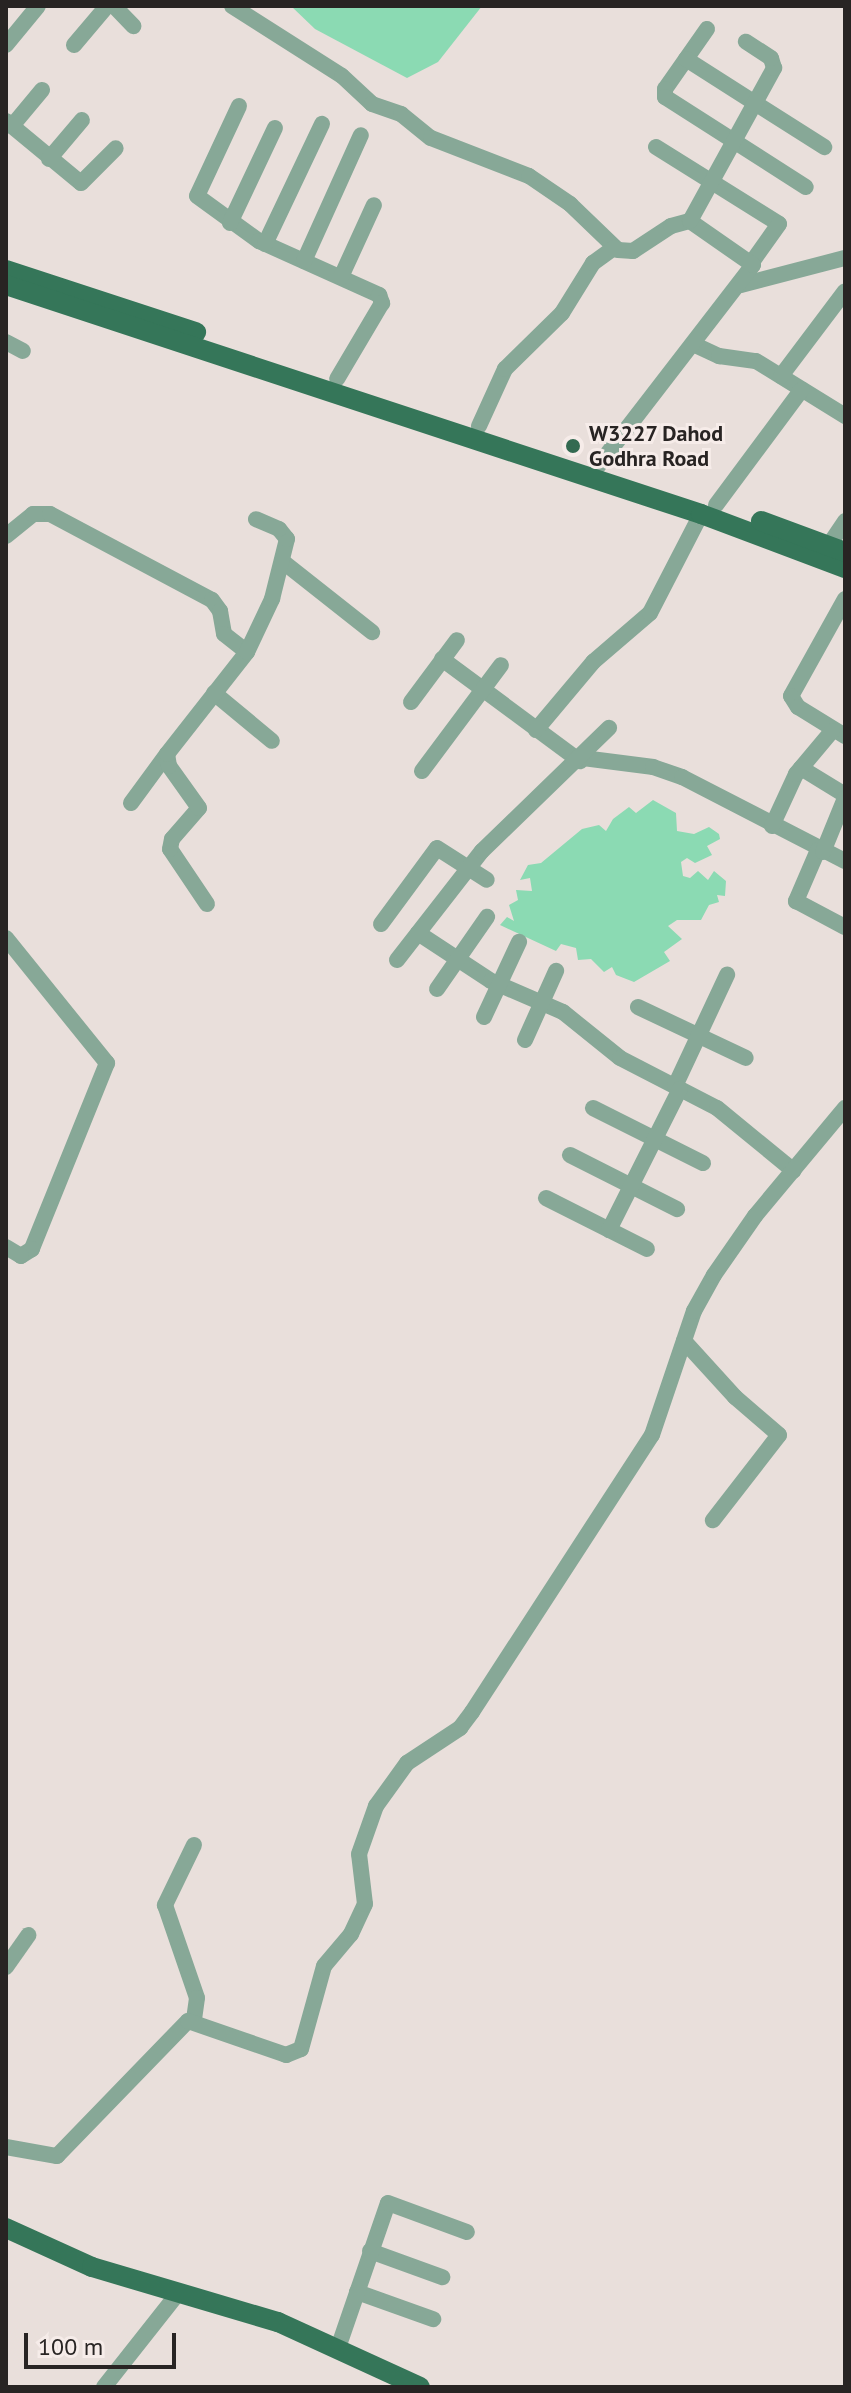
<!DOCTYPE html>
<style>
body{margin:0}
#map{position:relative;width:851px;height:2393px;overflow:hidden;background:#e9dfdb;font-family:"PT Sans",sans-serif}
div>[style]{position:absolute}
.water>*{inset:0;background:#8bdab3}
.minor>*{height:16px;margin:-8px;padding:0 8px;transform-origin:8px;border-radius:8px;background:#87a897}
.major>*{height:20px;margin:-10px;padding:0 10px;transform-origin:10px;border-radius:10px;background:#357659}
.dots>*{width:22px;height:22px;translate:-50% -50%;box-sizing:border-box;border:4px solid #f6ece9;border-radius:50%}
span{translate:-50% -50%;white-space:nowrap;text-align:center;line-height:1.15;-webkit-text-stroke:6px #f6ece9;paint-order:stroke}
.poi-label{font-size:22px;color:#282423;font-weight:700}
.left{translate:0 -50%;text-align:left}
.frame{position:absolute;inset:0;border:8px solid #282423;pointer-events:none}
.scale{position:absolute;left:24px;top:2333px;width:152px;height:36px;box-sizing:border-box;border:4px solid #282423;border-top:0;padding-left:10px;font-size:24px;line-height:28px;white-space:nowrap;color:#282423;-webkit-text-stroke:6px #f6ece9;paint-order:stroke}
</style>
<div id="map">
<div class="water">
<i style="clip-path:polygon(291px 6px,482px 6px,438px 62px,407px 78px,315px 29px)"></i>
<i style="clip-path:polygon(653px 800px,676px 813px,677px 831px,694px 834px,709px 827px,719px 834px,720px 839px,707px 846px,712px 855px,695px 863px,687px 858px,681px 862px,683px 876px,690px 878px,698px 871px,708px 880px,714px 871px,726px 881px,725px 896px,717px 895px,719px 902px,709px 905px,701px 920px,677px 920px,668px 926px,682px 939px,664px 952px,670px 961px,634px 982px,616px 975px,612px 967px,604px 972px,591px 959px,578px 960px,576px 948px,561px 944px,556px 951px,500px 925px,507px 917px,514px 921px,509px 905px,518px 900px,516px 890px,532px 891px,530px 878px,520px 880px,528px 865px,541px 863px,582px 829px,599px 825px,606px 831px,613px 819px,629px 807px,636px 813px)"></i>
</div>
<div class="minor">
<i style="left:114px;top:6px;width:28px;rotate:46deg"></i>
<i style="left:232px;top:6px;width:130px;rotate:32.5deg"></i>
<i style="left:342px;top:76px;width:41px;rotate:43deg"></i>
<i style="left:372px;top:104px;width:31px;rotate:19deg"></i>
<i style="left:401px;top:114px;width:38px;rotate:39deg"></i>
<i style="left:431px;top:138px;width:105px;rotate:21.2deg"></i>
<i style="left:529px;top:176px;width:50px;rotate:34.3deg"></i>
<i style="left:570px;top:204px;width:66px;rotate:43.8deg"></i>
<i style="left:618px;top:250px;width:15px;rotate:4deg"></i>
<i style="left:633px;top:251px;width:45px;rotate:-33.3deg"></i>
<i style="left:671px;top:226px;width:20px;rotate:-15deg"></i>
<i style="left:707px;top:29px;width:73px;rotate:125deg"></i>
<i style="left:665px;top:89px;width:8px;rotate:90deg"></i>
<i style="left:665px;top:97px;width:167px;rotate:32.6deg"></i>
<i style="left:6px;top:45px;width:50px;rotate:-50.6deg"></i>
<i style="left:74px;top:45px;width:51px;rotate:-49.8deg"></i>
<i style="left:686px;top:59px;width:164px;rotate:32.5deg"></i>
<i style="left:239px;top:106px;width:99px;rotate:115deg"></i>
<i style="left:197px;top:196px;width:77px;rotate:36deg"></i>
<i style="left:259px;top:241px;width:132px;rotate:24.2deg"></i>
<i style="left:379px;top:295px;width:9px;rotate:69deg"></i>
<i style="left:382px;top:303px;width:88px;rotate:120.6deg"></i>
<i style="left:6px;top:121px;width:97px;rotate:39.6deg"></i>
<i style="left:81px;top:183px;width:49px;rotate:-45deg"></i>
<i style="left:12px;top:126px;width:47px;rotate:-50.2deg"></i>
<i style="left:656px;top:147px;width:145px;rotate:32deg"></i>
<i style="left:779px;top:224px;width:47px;rotate:125.4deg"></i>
<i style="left:49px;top:159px;width:51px;rotate:-49.8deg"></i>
<i style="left:230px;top:223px;width:105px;rotate:-64.7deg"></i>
<i style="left:265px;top:244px;width:133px;rotate:-64.6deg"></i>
<i style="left:304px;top:261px;width:138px;rotate:-65.7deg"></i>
<i style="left:341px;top:277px;width:79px;rotate:-65.4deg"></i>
<i style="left:741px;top:285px;width:107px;rotate:-14.6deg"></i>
<i style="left:6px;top:342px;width:19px;rotate:28deg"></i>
<i style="left:693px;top:344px;width:29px;rotate:25deg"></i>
<i style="left:719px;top:356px;width:37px;rotate:8deg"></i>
<i style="left:756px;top:361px;width:105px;rotate:31.7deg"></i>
<i style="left:781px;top:376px;width:106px;rotate:-53deg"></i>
<i style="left:479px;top:426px;width:63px;rotate:-65.5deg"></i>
<i style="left:505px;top:369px;width:80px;rotate:-44.5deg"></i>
<i style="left:562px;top:313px;width:59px;rotate:-58.2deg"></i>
<i style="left:593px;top:263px;width:26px;rotate:-36deg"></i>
<i style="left:598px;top:466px;width:254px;rotate:-52.4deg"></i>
<i style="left:753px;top:265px;width:77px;rotate:-145.1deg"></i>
<i style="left:690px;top:221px;width:175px;rotate:-61.2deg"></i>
<i style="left:774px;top:68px;width:10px;rotate:-107deg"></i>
<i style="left:771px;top:58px;width:30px;rotate:-147deg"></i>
<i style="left:716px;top:505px;width:144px;rotate:-53.4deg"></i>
<i style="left:6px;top:536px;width:35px;rotate:-39deg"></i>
<i style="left:33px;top:514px;width:17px"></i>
<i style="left:50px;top:514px;width:183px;rotate:28deg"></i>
<i style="left:212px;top:600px;width:14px;rotate:54deg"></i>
<i style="left:220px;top:611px;width:23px;rotate:80deg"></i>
<i style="left:224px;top:634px;width:29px;rotate:38deg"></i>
<i style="left:829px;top:545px;width:29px;rotate:-56deg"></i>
<i style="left:282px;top:561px;width:115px;rotate:38.3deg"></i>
<i style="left:845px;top:599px;width:111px;rotate:119.1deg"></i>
<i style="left:791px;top:696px;width:13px;rotate:58deg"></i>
<i style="left:798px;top:707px;width:55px;rotate:31.7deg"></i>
<i style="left:442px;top:659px;width:172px;rotate:36.5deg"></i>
<i style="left:214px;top:693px;width:75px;rotate:39.6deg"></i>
<i style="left:411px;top:702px;width:77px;rotate:-53.4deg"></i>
<i style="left:536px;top:730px;width:89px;rotate:-50deg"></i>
<i style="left:593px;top:662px;width:75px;rotate:-40.7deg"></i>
<i style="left:650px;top:613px;width:111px;rotate:-62.7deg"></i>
<i style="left:583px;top:758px;width:71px;rotate:7.3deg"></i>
<i style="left:653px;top:767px;width:31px;rotate:19deg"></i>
<i style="left:682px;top:777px;width:183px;rotate:27.3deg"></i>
<i style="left:801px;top:768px;width:52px;rotate:31.5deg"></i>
<i style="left:422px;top:771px;width:132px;rotate:-53.3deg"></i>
<i style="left:131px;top:803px;width:61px;rotate:-53.7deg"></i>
<i style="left:772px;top:826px;width:57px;rotate:-65.2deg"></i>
<i style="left:796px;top:774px;width:56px;rotate:-50.1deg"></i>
<i style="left:818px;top:850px;width:56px;rotate:113.3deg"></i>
<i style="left:796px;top:901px;width:55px;rotate:28deg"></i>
<i style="left:823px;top:852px;width:58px;rotate:-67.8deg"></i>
<i style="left:207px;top:904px;width:66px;rotate:-123.9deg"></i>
<i style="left:170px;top:849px;width:10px;rotate:-79deg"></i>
<i style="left:172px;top:839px;width:41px;rotate:-48.9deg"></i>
<i style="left:199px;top:808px;width:52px;rotate:-125.5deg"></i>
<i style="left:169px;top:766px;width:12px;rotate:-99deg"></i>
<i style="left:167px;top:754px;width:130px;rotate:-51.9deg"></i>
<i style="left:247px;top:652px;width:59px;rotate:-64.7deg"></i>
<i style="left:272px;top:599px;width:62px;rotate:-76deg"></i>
<i style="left:287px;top:539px;width:13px;rotate:-129deg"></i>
<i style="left:279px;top:529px;width:25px;rotate:-157deg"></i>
<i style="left:381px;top:924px;width:94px;rotate:-53.6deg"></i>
<i style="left:437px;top:848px;width:59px;rotate:32.6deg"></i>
<i style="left:418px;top:933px;width:87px;rotate:33.3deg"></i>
<i style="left:491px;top:981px;width:78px;rotate:23.3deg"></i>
<i style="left:563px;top:1012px;width:73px;rotate:38.9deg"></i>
<i style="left:620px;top:1058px;width:109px;rotate:27.3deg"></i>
<i style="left:717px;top:1108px;width:99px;rotate:39.3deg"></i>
<i style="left:6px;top:938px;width:161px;rotate:51.1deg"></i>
<i style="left:107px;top:1063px;width:201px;rotate:112deg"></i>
<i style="left:32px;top:1249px;width:13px;rotate:148deg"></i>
<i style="left:21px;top:1256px;width:17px;rotate:-149deg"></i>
<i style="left:397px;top:960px;width:138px;rotate:-52.1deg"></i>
<i style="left:482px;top:851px;width:177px;rotate:-44.1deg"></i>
<i style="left:437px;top:989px;width:88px;rotate:-55.2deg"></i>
<i style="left:638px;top:1007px;width:119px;rotate:25.3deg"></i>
<i style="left:484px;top:1017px;width:83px;rotate:-65deg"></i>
<i style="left:525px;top:1040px;width:76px;rotate:-65.8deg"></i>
<i style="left:675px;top:1086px;width:123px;rotate:-64.9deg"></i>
<i style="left:593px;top:1108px;width:123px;rotate:26.6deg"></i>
<i style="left:570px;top:1155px;width:120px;rotate:26.8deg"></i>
<i style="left:546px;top:1198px;width:113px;rotate:26.8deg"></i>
<i style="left:609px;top:1230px;width:158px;rotate:-63.3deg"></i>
<i style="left:684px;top:1341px;width:76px;rotate:47.7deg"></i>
<i style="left:735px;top:1397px;width:58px;rotate:40.8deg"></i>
<i style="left:779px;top:1435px;width:108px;rotate:127.8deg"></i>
<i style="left:194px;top:1845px;width:67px;rotate:115.8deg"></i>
<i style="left:165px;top:1905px;width:98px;rotate:71deg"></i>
<i style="left:197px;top:1998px;width:22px;rotate:98deg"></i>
<i style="left:6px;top:1967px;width:39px;rotate:-55deg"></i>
<i style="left:6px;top:2147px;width:52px;rotate:10deg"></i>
<i style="left:57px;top:2156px;width:188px;rotate:-45.9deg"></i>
<i style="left:188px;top:2021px;width:104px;rotate:19.1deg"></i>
<i style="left:286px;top:2055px;width:16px;rotate:-22deg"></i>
<i style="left:301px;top:2049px;width:86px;rotate:-74.5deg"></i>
<i style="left:324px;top:1966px;width:42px;rotate:-49.8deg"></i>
<i style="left:351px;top:1934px;width:33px;rotate:-65deg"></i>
<i style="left:365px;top:1904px;width:50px;rotate:-96.8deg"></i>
<i style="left:359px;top:1854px;width:51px;rotate:-70.5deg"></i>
<i style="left:376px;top:1806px;width:53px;rotate:-54.2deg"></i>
<i style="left:407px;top:1763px;width:64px;rotate:-33.4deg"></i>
<i style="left:460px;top:1728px;width:20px;rotate:-53deg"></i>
<i style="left:472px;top:1712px;width:330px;rotate:-57deg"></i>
<i style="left:652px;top:1435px;width:131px;rotate:-71.3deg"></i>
<i style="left:694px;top:1311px;width:41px;rotate:-60.9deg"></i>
<i style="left:714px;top:1275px;width:72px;rotate:-55.2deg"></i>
<i style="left:755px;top:1216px;width:141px;rotate:-50.2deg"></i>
<i style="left:370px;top:2251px;width:77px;rotate:19.9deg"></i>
<i style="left:357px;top:2292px;width:81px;rotate:19.6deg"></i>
<i style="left:338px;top:2348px;width:153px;rotate:-71deg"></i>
<i style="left:388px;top:2203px;width:84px;rotate:20.2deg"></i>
<i style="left:104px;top:2387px;width:115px;rotate:-51.7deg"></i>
</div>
<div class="major">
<i style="left:6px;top:270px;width:200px;rotate:18.1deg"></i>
<i style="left:6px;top:285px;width:732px;rotate:18.24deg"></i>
<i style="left:701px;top:514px;width:154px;rotate:20.6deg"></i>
<i style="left:761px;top:521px;width:90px;rotate:20.3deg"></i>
<i style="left:6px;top:2228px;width:94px;rotate:24.4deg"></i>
<i style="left:92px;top:2267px;width:194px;rotate:16.5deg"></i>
<i style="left:278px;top:2322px;width:156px;rotate:24.6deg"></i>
</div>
<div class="dots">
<i style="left:573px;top:446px;background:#336a51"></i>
</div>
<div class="poi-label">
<span class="left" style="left:589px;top:446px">W3227 Dahod<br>Godhra Road</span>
</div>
<div class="frame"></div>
<div class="scale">100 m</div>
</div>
